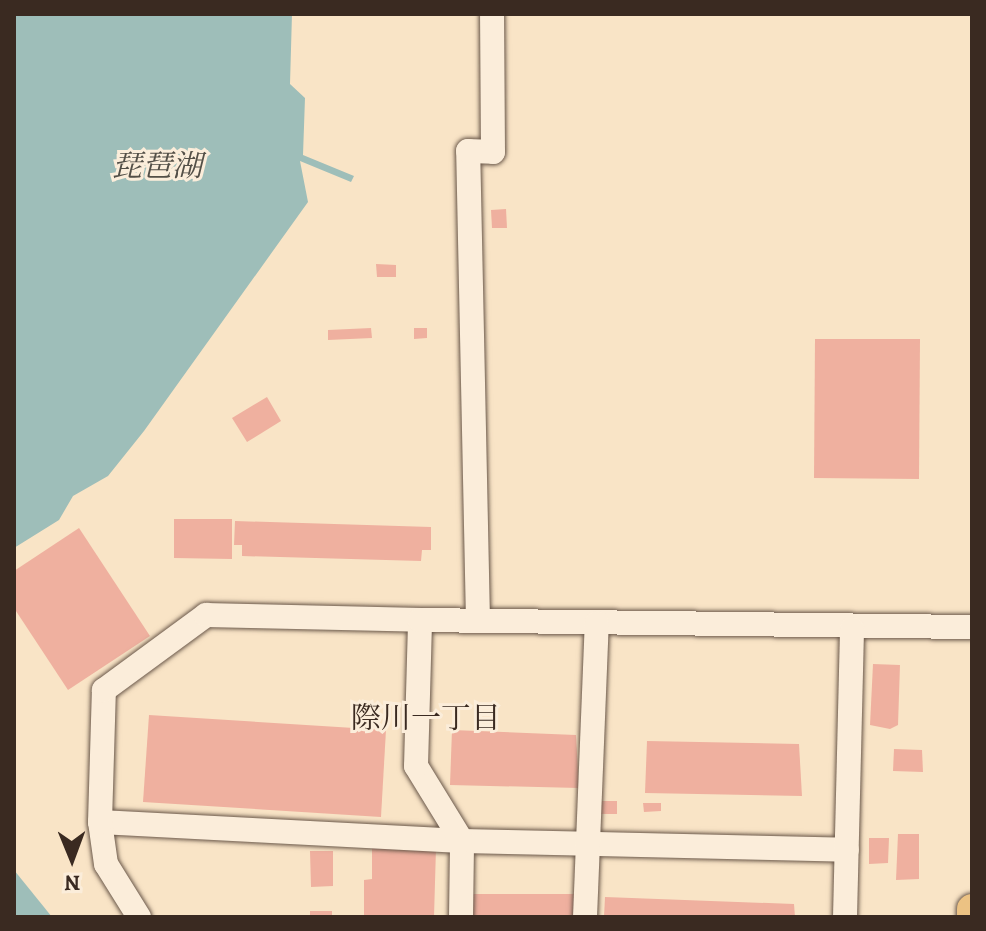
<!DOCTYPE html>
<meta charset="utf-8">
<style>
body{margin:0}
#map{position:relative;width:986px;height:931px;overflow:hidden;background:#f9e4c6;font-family:Alegreya,"Noto Serif JP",serif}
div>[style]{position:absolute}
.water>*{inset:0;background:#9ebeb9}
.building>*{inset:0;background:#efb09f}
.roads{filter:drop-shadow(0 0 2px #6a584a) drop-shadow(0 0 2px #6a584a)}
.minor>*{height:24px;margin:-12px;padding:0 12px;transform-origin:12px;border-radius:12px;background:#fbedda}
.major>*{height:30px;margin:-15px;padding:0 15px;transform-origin:15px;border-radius:15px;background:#ecc283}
span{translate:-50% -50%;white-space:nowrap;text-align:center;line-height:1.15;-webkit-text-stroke:6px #fbedda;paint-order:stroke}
.water-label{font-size:30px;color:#534f47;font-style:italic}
.neighbourhood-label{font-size:30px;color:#3a2a21}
.frame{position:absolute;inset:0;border:16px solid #3a2a21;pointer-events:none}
.north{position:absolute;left:32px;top:819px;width:80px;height:80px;-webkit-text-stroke:6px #fbedda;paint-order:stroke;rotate:179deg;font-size:22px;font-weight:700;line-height:32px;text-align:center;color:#3a2a21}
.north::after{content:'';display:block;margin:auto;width:28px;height:36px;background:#3a2a21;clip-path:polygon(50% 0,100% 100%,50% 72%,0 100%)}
</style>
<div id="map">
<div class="water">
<i style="clip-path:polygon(14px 14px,292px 14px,290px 84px,305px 98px,303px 155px,354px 176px,351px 182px,300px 161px,308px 202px,144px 431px,108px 476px,73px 496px,59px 520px,14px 548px)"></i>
<i style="clip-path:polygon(14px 870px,52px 917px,14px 917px)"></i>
</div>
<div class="building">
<i style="clip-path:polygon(506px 209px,507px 228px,492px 228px,491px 210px)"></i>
<i style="clip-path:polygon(376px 264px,396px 265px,396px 277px,377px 277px)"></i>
<i style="clip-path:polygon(371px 328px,372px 338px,328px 340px,328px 330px)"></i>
<i style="clip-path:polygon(414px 328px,427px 328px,427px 338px,414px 339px)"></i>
<i style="clip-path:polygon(815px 339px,920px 339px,919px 479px,814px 478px)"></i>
<i style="clip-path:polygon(267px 397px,281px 421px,247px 442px,232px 418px)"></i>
<i style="clip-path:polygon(174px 519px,232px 519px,232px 559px,174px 558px)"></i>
<i style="clip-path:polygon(235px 521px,431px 527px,431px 550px,422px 550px,421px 561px,242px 556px,242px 545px,234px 545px)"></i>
<i style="clip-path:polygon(79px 528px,150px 636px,68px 690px,14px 608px,14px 571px)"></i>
<i style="clip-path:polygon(873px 664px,900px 665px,898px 725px,890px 729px,870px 725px)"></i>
<i style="clip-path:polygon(149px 715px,386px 730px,381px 817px,143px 802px)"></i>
<i style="clip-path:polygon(452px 730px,576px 735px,579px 788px,450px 785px)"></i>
<i style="clip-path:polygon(647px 741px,799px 744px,802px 796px,645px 793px)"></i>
<i style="clip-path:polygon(894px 749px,922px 750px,923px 772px,893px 771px)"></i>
<i style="clip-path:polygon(597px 801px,617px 801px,617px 814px,597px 814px)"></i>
<i style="clip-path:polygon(643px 803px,661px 803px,661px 811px,644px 812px)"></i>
<i style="clip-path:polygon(898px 834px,919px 834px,919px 879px,896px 880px)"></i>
<i style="clip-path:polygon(869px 838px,889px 838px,888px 863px,869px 864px)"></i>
<i style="clip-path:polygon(372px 845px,436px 848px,434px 917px,364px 917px,364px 880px,372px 879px)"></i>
<i style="clip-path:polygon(310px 851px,333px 851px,333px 886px,311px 887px)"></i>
<i style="clip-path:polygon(472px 894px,574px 894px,574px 917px,471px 917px)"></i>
<i style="clip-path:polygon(605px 897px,794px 904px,795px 917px,604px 917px)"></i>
<i style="clip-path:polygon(310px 911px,332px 911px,332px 917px,310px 917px)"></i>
</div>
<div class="roads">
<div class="minor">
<i style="left:478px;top:621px;width:470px;rotate:-91.2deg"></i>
<i style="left:468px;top:151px;width:25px;rotate:2deg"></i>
<i style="left:493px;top:152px;width:138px;rotate:-90.4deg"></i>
<i style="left:100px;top:822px;width:362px;rotate:3deg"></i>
<i style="left:462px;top:841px;width:385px;rotate:1.3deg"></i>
<i style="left:139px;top:917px;width:62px;rotate:-121.9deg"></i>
<i style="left:106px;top:864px;width:42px;rotate:-98.1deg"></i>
<i style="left:100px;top:822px;width:132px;rotate:-88.3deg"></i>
<i style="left:104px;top:690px;width:127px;rotate:-36.3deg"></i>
<i style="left:206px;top:615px;width:214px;rotate:1.3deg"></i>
<i style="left:461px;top:917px;width:76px;rotate:-89.2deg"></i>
<i style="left:462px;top:841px;width:88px;rotate:-121.5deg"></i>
<i style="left:416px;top:766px;width:146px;rotate:-88.4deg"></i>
<i style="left:420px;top:620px;width:552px;rotate:0.73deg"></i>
<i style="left:585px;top:917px;width:294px;rotate:-87.7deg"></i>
<i style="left:845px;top:917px;width:288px;rotate:-88.6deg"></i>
</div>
<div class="major">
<i style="left:972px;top:917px;width:8px;rotate:-90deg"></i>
</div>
</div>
<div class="water-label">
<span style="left:157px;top:166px">琵琶湖</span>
</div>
<div class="neighbourhood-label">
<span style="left:426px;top:718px">際川一丁目</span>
</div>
<div class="frame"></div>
<div class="north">N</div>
</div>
